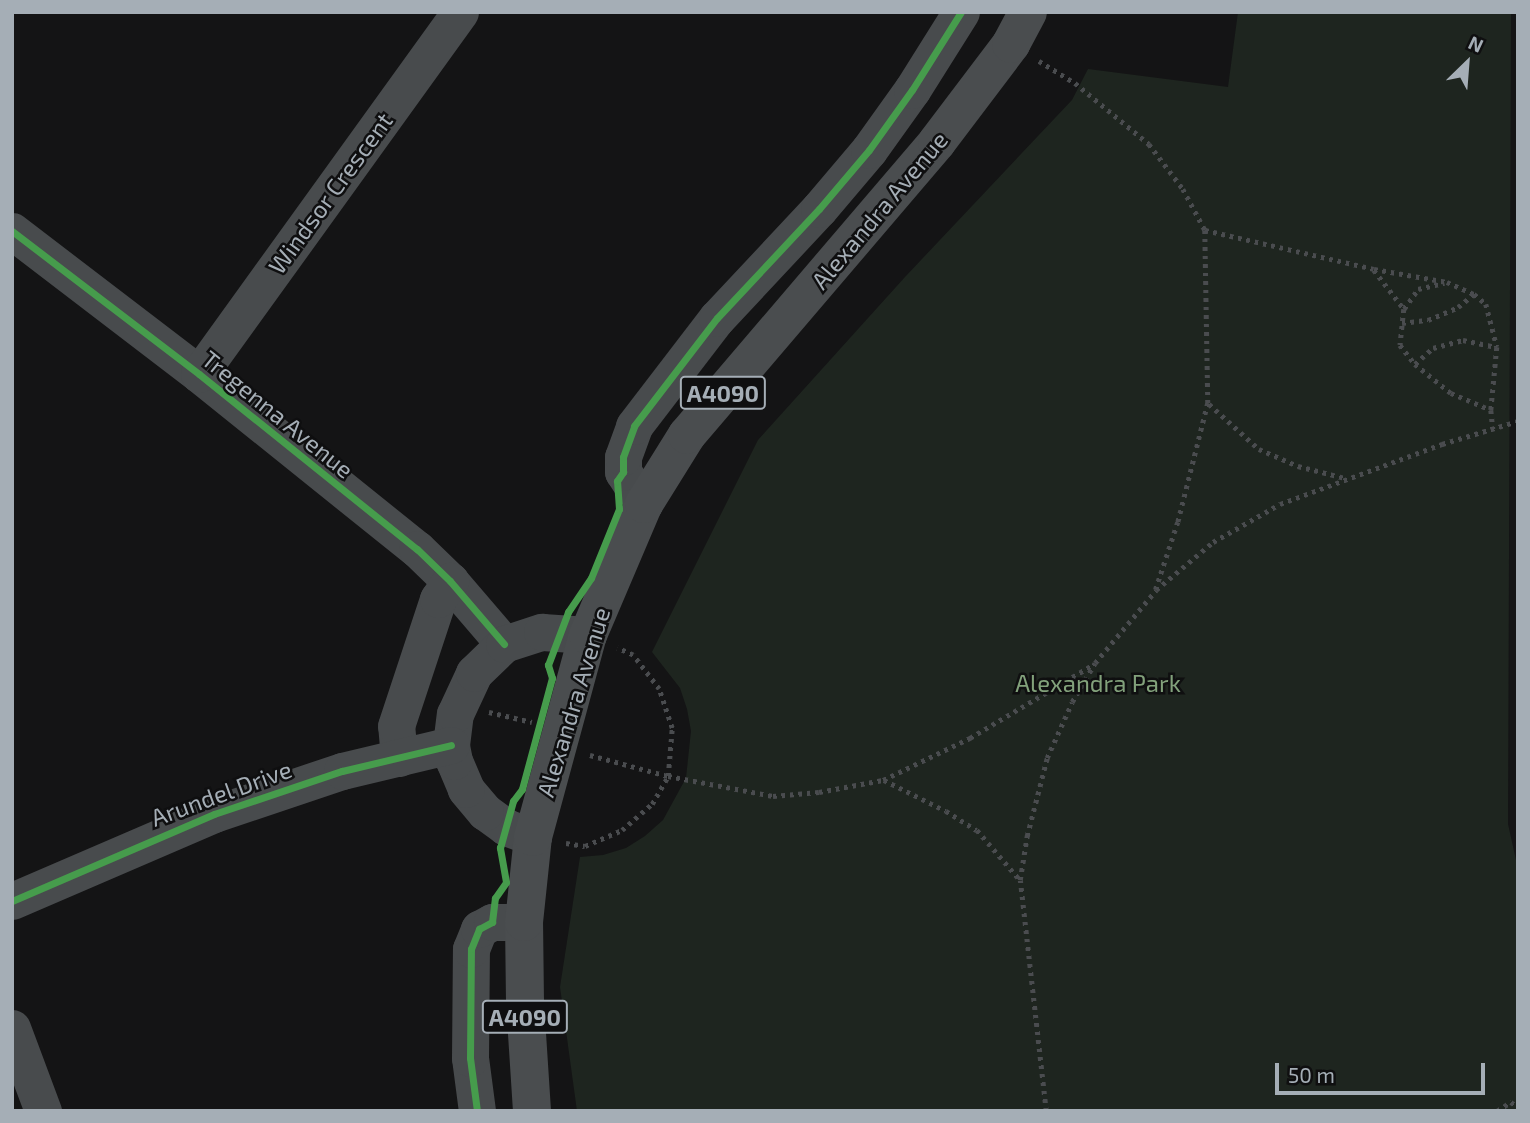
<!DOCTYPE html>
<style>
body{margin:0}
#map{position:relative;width:1530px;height:1123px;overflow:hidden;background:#141415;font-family:"Exo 2",sans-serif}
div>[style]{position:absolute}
.green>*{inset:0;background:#1e251f}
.path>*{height:4.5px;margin-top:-2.25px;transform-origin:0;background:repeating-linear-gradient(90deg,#4a4c4f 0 3.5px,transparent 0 8.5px)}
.minor>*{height:37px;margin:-18.5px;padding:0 18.5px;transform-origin:18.5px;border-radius:18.5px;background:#484b4d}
.major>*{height:38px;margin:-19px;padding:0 19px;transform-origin:19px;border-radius:19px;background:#4a4d4f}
.cycleway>*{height:7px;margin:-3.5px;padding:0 3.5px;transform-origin:3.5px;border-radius:3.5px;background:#469c4c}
span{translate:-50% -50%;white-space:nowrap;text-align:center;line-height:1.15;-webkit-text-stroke:5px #0f0f10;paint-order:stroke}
.shield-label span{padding:2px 5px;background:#0f0f10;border:2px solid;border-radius:5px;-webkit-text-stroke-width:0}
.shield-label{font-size:23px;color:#a5aeb6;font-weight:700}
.street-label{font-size:24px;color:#a5aeb6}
.park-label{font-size:24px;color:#82a17b}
.frame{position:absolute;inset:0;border:14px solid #a5aeb6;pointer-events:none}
.north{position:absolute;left:1432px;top:28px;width:70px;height:70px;-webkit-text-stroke:5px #0f0f10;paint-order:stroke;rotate:25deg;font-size:19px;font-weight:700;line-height:28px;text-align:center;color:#a5aeb6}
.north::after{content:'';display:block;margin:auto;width:24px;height:32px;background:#a5aeb6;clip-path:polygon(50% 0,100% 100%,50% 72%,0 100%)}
.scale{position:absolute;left:1275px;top:1063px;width:210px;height:32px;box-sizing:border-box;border:4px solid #a5aeb6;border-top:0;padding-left:9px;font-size:21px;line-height:24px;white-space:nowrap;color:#a5aeb6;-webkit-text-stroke:5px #0f0f10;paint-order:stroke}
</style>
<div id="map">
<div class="green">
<i style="clip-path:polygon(1238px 12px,1511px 12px,1508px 824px,1518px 869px,1518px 1111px,577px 1111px,560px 987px,580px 857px,603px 855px,626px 848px,645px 836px,663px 820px,686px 778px,691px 731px,687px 709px,680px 688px,652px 652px,758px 440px,905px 277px,1072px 100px,1088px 69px,1228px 87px)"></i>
</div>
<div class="path">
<i style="left:1039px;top:61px;width:42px;rotate:31.4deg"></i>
<i style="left:1075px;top:83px;width:96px;rotate:39.5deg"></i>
<i style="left:1149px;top:144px;width:56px;rotate:52.9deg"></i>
<i style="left:1183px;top:189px;width:47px;rotate:61.8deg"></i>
<i style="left:1205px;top:230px;width:173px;rotate:89deg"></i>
<i style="left:1208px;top:403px;width:123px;rotate:104.1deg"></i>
<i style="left:1178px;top:522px;width:71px;rotate:108.2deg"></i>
<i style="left:1205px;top:230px;width:173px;rotate:13deg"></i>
<i style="left:1374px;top:269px;width:74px;rotate:10.1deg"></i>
<i style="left:1447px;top:282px;width:30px;rotate:24deg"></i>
<i style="left:1474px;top:294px;width:16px;rotate:40deg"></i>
<i style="left:1486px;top:304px;width:44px;rotate:75.7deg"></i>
<i style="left:1497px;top:347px;width:63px;rotate:95.4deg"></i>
<i style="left:1491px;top:410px;width:19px;rotate:84deg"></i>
<i style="left:1374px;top:270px;width:49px;rotate:52.4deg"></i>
<i style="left:1404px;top:309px;width:36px;rotate:96deg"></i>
<i style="left:1400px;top:345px;width:24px;rotate:52deg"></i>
<i style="left:1415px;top:364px;width:46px;rotate:38.9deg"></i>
<i style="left:1451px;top:393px;width:43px;rotate:23deg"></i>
<i style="left:1404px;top:309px;width:24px;rotate:-55deg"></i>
<i style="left:1418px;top:289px;width:27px;rotate:-13deg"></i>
<i style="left:1402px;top:323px;width:26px;rotate:-7deg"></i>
<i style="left:1428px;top:320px;width:33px;rotate:-23deg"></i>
<i style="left:1458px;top:307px;width:21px;rotate:-39deg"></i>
<i style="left:1415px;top:364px;width:24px;rotate:-42deg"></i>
<i style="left:1433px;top:348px;width:31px;rotate:-15deg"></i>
<i style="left:1463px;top:340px;width:35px;rotate:12deg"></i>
<i style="left:1209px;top:404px;width:67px;rotate:42deg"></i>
<i style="left:1259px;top:449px;width:43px;rotate:23.6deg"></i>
<i style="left:1298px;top:466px;width:49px;rotate:14.3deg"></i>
<i style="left:489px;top:712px;width:44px;rotate:13.1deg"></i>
<i style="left:590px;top:755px;width:81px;rotate:15.1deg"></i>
<i style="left:668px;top:776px;width:107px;rotate:10.8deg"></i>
<i style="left:773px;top:796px;width:46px;rotate:-5deg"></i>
<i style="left:819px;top:792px;width:65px;rotate:-10.6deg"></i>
<i style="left:883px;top:780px;width:97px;rotate:-25.8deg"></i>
<i style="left:970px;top:738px;width:144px;rotate:-30.8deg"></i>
<i style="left:884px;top:780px;width:69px;rotate:26.6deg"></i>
<i style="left:946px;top:811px;width:36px;rotate:32deg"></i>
<i style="left:977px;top:830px;width:66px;rotate:49.3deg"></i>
<i style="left:566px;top:843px;width:19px;rotate:9deg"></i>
<i style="left:585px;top:846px;width:40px;rotate:-23.4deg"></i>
<i style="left:622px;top:830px;width:40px;rotate:-41deg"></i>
<i style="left:652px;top:804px;width:32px;rotate:-60deg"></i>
<i style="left:668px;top:776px;width:48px;rotate:-85.2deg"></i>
<i style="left:672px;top:728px;width:41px;rotate:-108.4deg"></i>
<i style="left:659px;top:689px;width:43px;rotate:-127.4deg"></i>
<i style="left:633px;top:655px;width:17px;rotate:-156deg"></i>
<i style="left:1046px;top:1111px;width:232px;rotate:-96.4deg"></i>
<i style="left:1020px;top:880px;width:45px;rotate:-81deg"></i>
<i style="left:1027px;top:836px;width:81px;rotate:-75.6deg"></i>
<i style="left:1047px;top:758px;width:61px;rotate:-65.9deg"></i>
<i style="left:1072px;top:702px;width:45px;rotate:-59.5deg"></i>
<i style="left:1095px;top:663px;width:95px;rotate:-50.1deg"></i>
<i style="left:1156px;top:590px;width:75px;rotate:-40.1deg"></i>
<i style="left:1213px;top:542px;width:77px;rotate:-29.6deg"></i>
<i style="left:1280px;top:504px;width:173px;rotate:-20.3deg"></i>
<i style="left:1442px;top:444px;width:79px;rotate:-16.8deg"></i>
<i style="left:1497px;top:1111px;width:17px;rotate:-33deg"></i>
<i style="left:1511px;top:1102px;width:9px;rotate:36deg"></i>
</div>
<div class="minor">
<i style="left:12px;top:231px;width:235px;rotate:37.4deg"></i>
<i style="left:199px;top:374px;width:280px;rotate:38.8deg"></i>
<i style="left:417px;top:549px;width:46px;rotate:44.1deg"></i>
<i style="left:450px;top:581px;width:83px;rotate:49.4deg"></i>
<i style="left:199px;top:374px;width:446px;rotate:-54.2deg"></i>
<i style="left:644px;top:504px;width:38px;rotate:-123deg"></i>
<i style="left:623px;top:472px;width:15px;rotate:-90deg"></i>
<i style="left:623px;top:457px;width:33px;rotate:-70deg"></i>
<i style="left:634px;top:426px;width:136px;rotate:-52.5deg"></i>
<i style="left:717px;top:318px;width:149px;rotate:-46.9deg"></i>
<i style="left:819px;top:209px;width:77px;rotate:-49.7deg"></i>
<i style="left:869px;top:150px;width:74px;rotate:-54.4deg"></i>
<i style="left:912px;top:90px;width:92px;rotate:-57.9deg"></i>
<i style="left:399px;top:758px;width:32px;rotate:-95deg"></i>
<i style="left:396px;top:726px;width:134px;rotate:-71.7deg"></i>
<i style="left:438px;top:599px;width:22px;rotate:-56deg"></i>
<i style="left:533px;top:837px;width:29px;rotate:-160deg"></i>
<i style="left:506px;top:827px;width:26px;rotate:-144deg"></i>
<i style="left:485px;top:812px;width:30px;rotate:-130deg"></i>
<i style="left:466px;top:789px;width:30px;rotate:-113deg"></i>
<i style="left:454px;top:761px;width:16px;rotate:-101deg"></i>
<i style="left:451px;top:745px;width:31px;rotate:-83deg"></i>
<i style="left:455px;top:714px;width:45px;rotate:-65.1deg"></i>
<i style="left:474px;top:673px;width:42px;rotate:-44deg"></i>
<i style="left:504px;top:644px;width:40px;rotate:-18deg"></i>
<i style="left:542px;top:632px;width:46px;rotate:3.7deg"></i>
<i style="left:12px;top:901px;width:220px;rotate:-23.3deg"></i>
<i style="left:214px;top:814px;width:135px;rotate:-18.6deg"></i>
<i style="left:342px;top:771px;width:112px;rotate:-13.4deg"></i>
<i style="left:12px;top:1028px;width:89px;rotate:69.5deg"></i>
<i style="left:477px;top:1111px;width:53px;rotate:-97.5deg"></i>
<i style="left:470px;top:1058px;width:109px;rotate:-89.5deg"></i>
<i style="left:471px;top:949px;width:22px;rotate:-68deg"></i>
<i style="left:479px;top:929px;width:15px;rotate:-28deg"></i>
<i style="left:492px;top:922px;width:32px"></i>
</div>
<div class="major">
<i style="left:532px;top:1111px;width:109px;rotate:-93.7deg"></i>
<i style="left:525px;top:1002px;width:80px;rotate:-90.7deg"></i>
<i style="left:524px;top:922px;width:85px;rotate:-84deg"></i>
<i style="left:533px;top:837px;width:209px;rotate:-74.8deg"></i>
<i style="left:588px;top:635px;width:142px;rotate:-66.9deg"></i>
<i style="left:644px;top:504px;width:81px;rotate:-58.1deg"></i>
<i style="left:687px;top:435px;width:385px;rotate:-49.5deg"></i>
<i style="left:937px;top:142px;width:123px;rotate:-52.9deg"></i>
<i style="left:1011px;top:44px;width:36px;rotate:-62deg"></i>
</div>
<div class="cycleway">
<i style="left:12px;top:231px;width:235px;rotate:37.4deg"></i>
<i style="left:199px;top:374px;width:280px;rotate:38.8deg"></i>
<i style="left:417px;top:549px;width:46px;rotate:44.1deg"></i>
<i style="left:450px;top:581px;width:83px;rotate:49.4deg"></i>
<i style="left:12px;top:901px;width:220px;rotate:-23.3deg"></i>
<i style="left:214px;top:814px;width:135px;rotate:-18.6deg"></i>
<i style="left:342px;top:771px;width:112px;rotate:-13.4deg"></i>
<i style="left:477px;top:1111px;width:53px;rotate:-97.5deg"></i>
<i style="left:470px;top:1058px;width:109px;rotate:-89.5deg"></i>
<i style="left:471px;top:949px;width:22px;rotate:-68deg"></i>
<i style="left:479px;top:929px;width:15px;rotate:-28deg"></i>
<i style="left:492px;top:922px;width:24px;rotate:-83deg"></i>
<i style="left:495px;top:898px;width:19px;rotate:-55deg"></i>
<i style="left:506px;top:882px;width:35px;rotate:-100deg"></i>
<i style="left:500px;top:848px;width:49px;rotate:-74.5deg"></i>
<i style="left:513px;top:801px;width:15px;rotate:-53deg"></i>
<i style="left:522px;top:789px;width:115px;rotate:-74.9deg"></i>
<i style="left:552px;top:678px;width:14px;rotate:-107deg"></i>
<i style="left:548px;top:665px;width:57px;rotate:-69.3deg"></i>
<i style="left:568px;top:612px;width:41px;rotate:-55.9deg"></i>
<i style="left:591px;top:578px;width:74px;rotate:-67.9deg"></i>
<i style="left:619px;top:509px;width:28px;rotate:-94deg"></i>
<i style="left:617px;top:481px;width:11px;rotate:-56deg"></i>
<i style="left:623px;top:472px;width:15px;rotate:-90deg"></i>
<i style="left:623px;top:457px;width:33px;rotate:-70deg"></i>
<i style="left:634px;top:426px;width:136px;rotate:-52.5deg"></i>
<i style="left:717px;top:318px;width:149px;rotate:-46.9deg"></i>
<i style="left:819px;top:209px;width:77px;rotate:-49.7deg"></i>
<i style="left:869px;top:150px;width:74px;rotate:-54.4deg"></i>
<i style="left:912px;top:90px;width:92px;rotate:-57.9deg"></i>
</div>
<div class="shield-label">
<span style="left:723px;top:393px">A4090</span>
<span style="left:525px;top:1017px">A4090</span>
</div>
<div class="street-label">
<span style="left:330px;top:193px;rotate:-54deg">Windsor Crescent</span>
<span style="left:879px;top:210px;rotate:-50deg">Alexandra Avenue</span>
<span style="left:278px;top:414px;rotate:39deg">Tregenna Avenue</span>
<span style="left:573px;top:702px;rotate:-73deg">Alexandra Avenue</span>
<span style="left:221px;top:793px;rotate:-20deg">Arundel Drive</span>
</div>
<div class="park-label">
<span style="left:1098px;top:683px">Alexandra Park</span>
</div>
<div class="frame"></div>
<div class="north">N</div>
<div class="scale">50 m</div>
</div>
